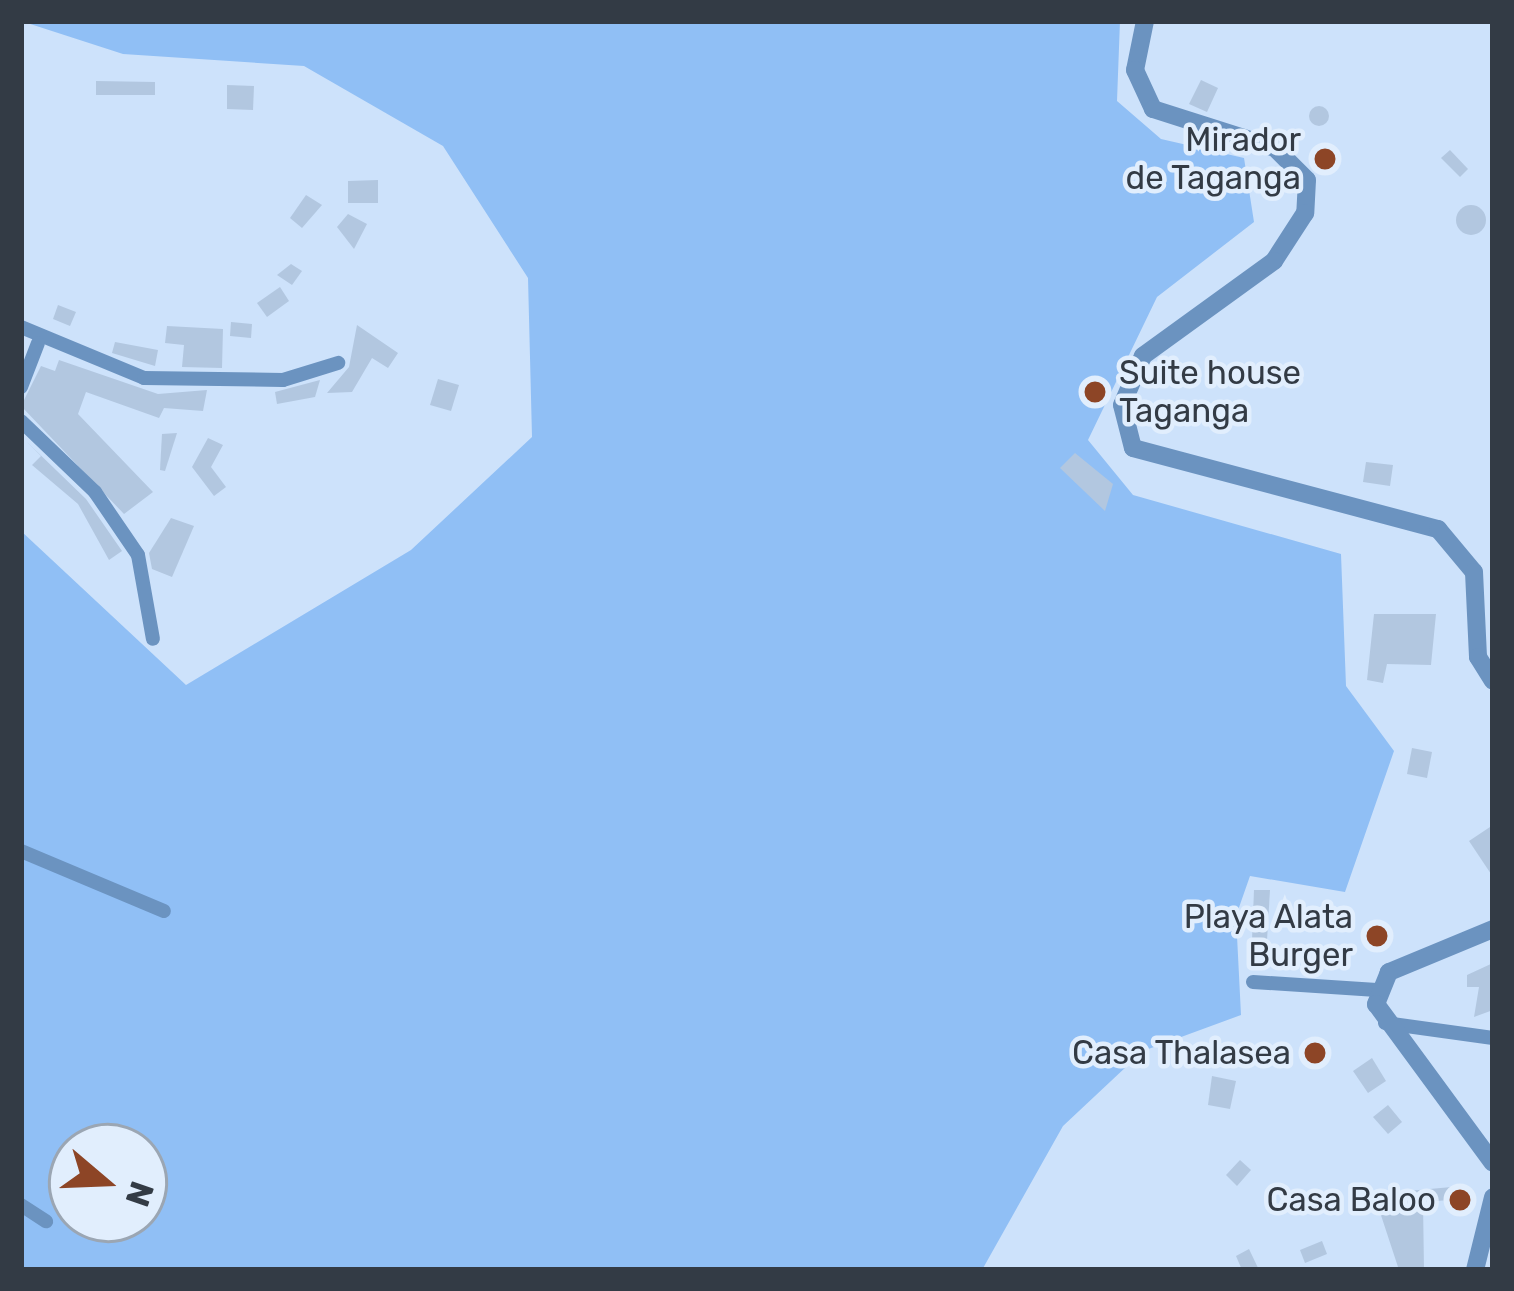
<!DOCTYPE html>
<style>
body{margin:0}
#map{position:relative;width:1514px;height:1291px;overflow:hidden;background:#cde2fb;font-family:Rubik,sans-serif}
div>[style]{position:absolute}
.green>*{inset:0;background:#90bff5}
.building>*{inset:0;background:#b2c7e0}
.round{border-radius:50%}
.minor>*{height:14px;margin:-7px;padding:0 7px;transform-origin:7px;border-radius:7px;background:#6b93c0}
.tertiary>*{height:18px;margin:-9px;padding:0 9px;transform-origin:9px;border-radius:9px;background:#6b93c0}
.dots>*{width:33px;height:33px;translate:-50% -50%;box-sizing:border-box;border:6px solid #e1eefd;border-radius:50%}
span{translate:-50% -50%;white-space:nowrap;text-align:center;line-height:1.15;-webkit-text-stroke:9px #e1eefd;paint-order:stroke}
.poi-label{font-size:33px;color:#333b45}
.right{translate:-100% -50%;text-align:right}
.left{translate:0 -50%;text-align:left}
.frame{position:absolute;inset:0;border:24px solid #333b45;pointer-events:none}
.north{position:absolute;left:48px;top:1123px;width:120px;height:120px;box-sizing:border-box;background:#e1eefd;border:3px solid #9ba6b3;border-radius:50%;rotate:109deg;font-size:33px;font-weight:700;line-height:48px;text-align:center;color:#333b45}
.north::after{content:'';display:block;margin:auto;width:42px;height:54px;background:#8d4526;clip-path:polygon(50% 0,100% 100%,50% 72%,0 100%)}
</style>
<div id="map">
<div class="green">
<i style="clip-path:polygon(evenodd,21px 21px,1120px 21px,1117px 101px,1161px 139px,1244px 158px,1254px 222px,1157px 297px,1088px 440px,1133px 495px,1341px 554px,1346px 686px,1394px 751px,1345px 892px,1250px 876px,1236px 916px,1241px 1015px,1143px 1051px,1063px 1126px,982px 1270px,21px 1270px,21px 531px,186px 685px,411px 550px,532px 437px,528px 278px,443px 146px,304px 66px,123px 54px,21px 21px,72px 1147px,144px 1147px,144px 1219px,72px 1219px,72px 1147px)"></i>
</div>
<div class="building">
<i style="clip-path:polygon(1201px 80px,1218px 88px,1207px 112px,1189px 104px)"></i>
<i style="clip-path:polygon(96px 81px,155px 82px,155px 95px,96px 95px)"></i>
<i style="clip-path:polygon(227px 85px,254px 86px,253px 110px,227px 109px)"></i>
<i class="round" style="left:1309px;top:106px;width:20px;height:20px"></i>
<i style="clip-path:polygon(1450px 150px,1468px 169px,1460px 177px,1441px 158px)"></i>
<i style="clip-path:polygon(378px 180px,378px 203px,348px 203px,348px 181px)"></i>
<i style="clip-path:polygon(306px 195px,322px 205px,302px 228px,290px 218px)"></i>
<i class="round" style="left:1456px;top:205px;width:30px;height:30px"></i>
<i style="clip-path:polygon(348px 214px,367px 224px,354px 249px,337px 227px)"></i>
<i style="clip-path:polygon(291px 264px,302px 271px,292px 285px,277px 275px)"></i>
<i style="clip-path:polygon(280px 287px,289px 301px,267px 317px,257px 303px)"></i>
<i style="clip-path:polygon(58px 305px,76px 312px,70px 326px,53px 319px)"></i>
<i style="clip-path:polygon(231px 322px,252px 324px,251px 338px,230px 336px)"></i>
<i style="clip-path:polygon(357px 325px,398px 353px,388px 368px,372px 358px,352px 392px,327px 393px,349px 367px)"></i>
<i style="clip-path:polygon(167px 326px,223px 329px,222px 368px,182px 367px,184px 345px,165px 343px)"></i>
<i style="clip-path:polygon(115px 342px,158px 350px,155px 366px,112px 353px)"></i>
<i style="clip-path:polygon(59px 360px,158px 394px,207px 390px,203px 411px,164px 408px,159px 418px,86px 392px,78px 414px,153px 492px,124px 514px,21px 406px,41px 366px,55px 371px)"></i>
<i style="clip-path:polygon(438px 379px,459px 385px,451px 411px,430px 405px)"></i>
<i style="clip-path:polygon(320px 380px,315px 397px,277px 404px,275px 392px)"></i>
<i style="clip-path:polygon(177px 433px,165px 471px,160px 470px,162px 434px)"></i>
<i style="clip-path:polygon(208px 438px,223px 445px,211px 467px,226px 487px,214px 496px,192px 467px)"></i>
<i style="clip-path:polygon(27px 442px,86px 499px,122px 551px,109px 560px,78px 504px,32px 465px,41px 456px)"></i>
<i style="clip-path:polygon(1075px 453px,1113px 484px,1105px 511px,1060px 468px)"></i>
<i style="clip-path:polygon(1366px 462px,1393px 465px,1390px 486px,1363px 482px)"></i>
<i style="clip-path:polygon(171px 518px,194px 526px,172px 577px,152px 569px,149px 553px)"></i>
<i style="clip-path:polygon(1374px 614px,1436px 614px,1431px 665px,1387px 664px,1383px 683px,1367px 680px)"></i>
<i style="clip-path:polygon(1412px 748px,1432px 752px,1427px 778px,1407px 774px)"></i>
<i style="clip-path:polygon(1493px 825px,1493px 877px,1469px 841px)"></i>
<i style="clip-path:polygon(1254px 890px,1270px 890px,1267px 940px,1252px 940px)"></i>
<i style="clip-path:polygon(1493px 963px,1493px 1010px,1474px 1017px,1479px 987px,1467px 987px,1467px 975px)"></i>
<i style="clip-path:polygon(1372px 1058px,1386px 1081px,1368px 1093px,1353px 1071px)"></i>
<i style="clip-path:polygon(1212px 1076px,1236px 1081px,1230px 1109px,1208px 1105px)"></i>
<i style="clip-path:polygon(1388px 1105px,1402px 1122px,1388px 1134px,1373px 1117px)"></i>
<i style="clip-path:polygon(1240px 1160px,1251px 1170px,1237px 1186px,1226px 1175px)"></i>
<i style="clip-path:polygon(1463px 1186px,1463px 1199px,1423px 1202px,1424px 1270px,1399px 1270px,1374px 1194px)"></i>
<i style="clip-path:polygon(1322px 1241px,1327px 1254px,1305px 1263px,1300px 1250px)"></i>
<i style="clip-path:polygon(1249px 1249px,1259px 1270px,1242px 1270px,1236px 1256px)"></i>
</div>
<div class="minor">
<i style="left:21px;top:327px;width:133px;rotate:22.5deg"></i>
<i style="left:144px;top:378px;width:139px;rotate:0.8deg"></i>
<i style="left:283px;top:380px;width:58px;rotate:-17.2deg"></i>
<i style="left:21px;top:387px;width:47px;rotate:-68.9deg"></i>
<i style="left:21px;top:421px;width:103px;rotate:43.8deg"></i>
<i style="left:95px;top:492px;width:76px;rotate:55.7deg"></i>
<i style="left:138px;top:555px;width:85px;rotate:79.9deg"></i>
<i style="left:21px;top:851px;width:155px;rotate:22.8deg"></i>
<i style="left:1253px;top:982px;width:124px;rotate:3.7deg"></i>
<i style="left:1385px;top:1023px;width:109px;rotate:7.9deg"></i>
<i style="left:21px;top:1205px;width:30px;rotate:33deg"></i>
</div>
<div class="tertiary">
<i style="left:1145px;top:21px;width:50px;rotate:101.5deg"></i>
<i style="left:1135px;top:70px;width:43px;rotate:65.2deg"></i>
<i style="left:1153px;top:109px;width:128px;rotate:17.7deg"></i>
<i style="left:1275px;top:148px;width:45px;rotate:45deg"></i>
<i style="left:1307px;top:180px;width:33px;rotate:93deg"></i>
<i style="left:1305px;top:213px;width:57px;rotate:122.9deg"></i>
<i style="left:1274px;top:261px;width:162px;rotate:144.1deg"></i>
<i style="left:1143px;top:356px;width:53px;rotate:113.2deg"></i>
<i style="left:1122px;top:405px;width:44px;rotate:75.7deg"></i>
<i style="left:1133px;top:448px;width:316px;rotate:14.9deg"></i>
<i style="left:1438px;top:529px;width:56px;rotate:50.1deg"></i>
<i style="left:1474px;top:572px;width:85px;rotate:87.3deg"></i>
<i style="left:1478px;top:657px;width:28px;rotate:58deg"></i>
<i style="left:1493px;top:929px;width:113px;rotate:157.5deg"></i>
<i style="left:1389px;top:972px;width:35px;rotate:112deg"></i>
<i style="left:1376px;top:1004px;width:197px;rotate:53.7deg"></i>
<i style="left:1475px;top:1270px;width:75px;rotate:-76.1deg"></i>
</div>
<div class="dots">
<i style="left:1325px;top:159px;background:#8d4526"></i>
<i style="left:1095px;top:392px;background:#8d4526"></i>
<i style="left:1377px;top:936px;background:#8d4526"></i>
<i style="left:1315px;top:1053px;background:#8d4526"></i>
<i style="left:1460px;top:1200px;background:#8d4526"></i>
</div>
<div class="poi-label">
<span class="right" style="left:1301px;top:159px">Mirador<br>de Taganga</span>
<span class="left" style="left:1119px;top:392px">Suite house<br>Taganga</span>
<span class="right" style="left:1353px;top:936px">Playa Alata<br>Burger</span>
<span class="right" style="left:1291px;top:1053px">Casa Thalasea</span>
<span class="right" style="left:1436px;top:1200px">Casa Baloo</span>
</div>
<div class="frame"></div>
<div class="north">N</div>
</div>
